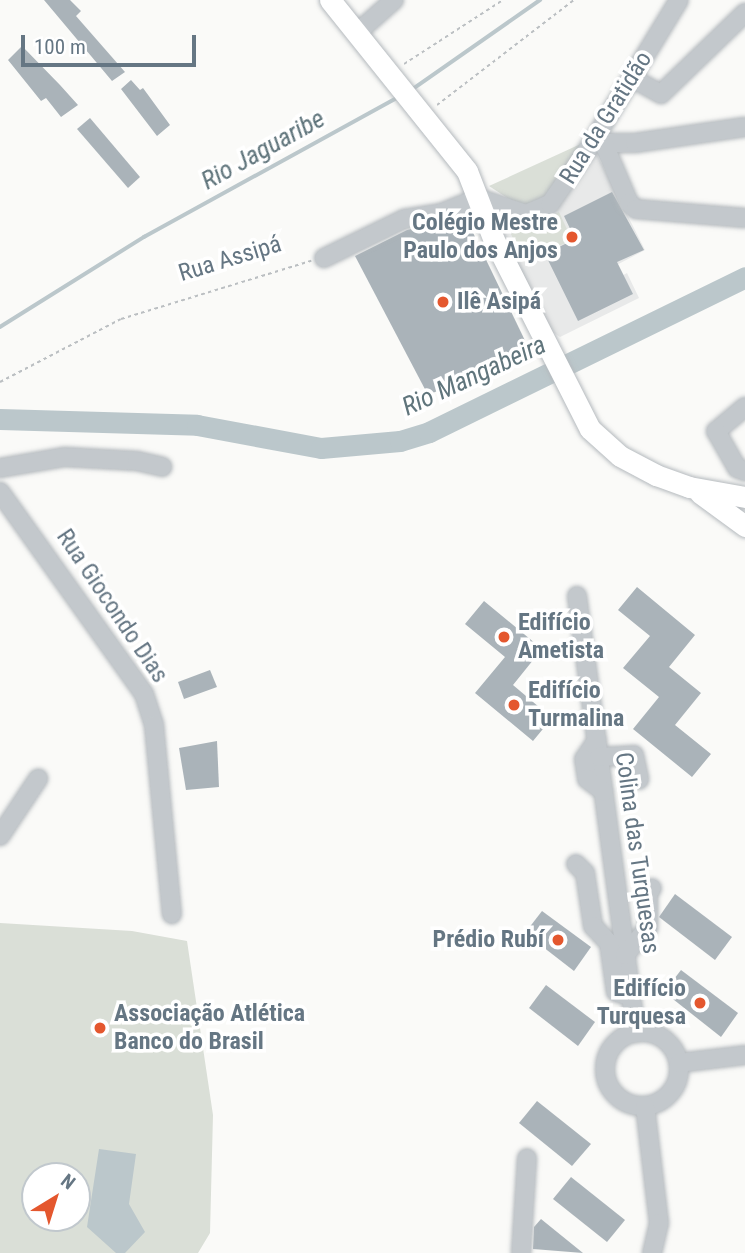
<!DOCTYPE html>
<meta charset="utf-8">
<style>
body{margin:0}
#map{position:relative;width:745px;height:1253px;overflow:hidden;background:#fafaf8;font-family:"Roboto Condensed",sans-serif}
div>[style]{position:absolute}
.built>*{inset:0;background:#e8e9e9}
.green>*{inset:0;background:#dadfd7}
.water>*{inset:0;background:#bbc7cb}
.stream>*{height:3.5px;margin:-1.75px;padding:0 1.75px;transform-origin:1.75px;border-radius:1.75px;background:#bbc7cb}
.river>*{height:21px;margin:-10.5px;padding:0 10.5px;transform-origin:10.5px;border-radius:10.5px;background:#bbc7cb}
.building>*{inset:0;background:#aab3b9}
.path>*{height:2px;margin-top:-1px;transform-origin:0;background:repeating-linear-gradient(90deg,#bbbfc2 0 3.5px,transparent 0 7px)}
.roads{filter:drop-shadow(0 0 2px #b5babe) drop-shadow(0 0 2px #b5babe)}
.minor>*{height:18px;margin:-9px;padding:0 9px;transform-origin:9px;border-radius:9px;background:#c3c8cc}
.minor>.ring{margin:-9px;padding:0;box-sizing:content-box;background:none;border:18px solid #c3c8cc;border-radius:50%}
.major>*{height:21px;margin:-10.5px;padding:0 10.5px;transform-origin:10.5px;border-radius:10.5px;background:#fff}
.dots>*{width:19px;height:19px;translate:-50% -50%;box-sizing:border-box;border:4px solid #fff;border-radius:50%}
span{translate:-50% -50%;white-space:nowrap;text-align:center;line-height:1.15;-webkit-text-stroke:7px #fff;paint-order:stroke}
.street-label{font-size:24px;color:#657683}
.poi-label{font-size:24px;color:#657683;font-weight:700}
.right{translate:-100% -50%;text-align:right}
.left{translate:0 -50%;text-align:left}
.water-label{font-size:26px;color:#60757c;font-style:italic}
.north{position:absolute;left:21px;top:1162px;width:70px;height:70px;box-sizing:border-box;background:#fff;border:2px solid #c1c8cd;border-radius:50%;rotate:38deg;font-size:19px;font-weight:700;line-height:28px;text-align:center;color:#657683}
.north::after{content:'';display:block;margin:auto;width:24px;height:32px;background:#e4572e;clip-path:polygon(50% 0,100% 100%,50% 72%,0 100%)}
.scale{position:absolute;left:21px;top:35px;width:175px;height:32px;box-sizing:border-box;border:4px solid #657683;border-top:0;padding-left:9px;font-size:21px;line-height:24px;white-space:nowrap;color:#657683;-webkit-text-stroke:5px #fff;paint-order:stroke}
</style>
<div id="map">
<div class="built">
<i style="clip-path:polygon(595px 151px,645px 250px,611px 268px,616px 279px,627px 273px,639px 298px,560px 337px,548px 329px,499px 224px,511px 219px,529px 223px,547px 214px)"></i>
</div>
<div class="green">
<i style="clip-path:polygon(585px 142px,546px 200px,521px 207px,489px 186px)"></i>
<i style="clip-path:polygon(559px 212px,572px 240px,524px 262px,511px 234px)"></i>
<i style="clip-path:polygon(evenodd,0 923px,132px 931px,187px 941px,213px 1115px,210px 1233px,198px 1253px,0 1253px,0 923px,35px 1176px,77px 1176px,77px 1218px,35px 1218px,35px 1176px)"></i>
</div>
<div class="water">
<i style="clip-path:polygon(99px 1149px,136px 1154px,129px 1204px,145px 1232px,125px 1253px,116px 1253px,87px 1227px)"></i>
</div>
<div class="stream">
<i style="left:413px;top:89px;width:155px;rotate:-35deg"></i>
<i style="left:0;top:327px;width:170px;rotate:-32deg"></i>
<i style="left:144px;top:237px;width:289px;rotate:-28.8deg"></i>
</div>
<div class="river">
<i style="left:0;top:419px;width:197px;rotate:1.7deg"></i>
<i style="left:197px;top:425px;width:126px;rotate:10.5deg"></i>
<i style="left:321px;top:448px;width:79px;rotate:-5.1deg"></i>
<i style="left:400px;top:441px;width:30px;rotate:-17deg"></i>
<i style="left:429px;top:432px;width:352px;rotate:-26.1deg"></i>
</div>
<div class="building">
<i style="clip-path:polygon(44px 0,70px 0,81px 11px,76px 16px,125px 72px,112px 81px)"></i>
<i style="clip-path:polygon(22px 46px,60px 85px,78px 105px,61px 117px,46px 98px,41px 101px,8px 60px)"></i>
<i style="clip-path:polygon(131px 80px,140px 90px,143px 88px,170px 125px,157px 136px,121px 89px)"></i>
<i style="clip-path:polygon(90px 118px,140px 177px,128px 188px,77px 129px)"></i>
<i style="clip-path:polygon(612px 192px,644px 250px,617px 262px,633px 294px,578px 321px,545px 254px,575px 239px,564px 216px)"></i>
<i style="clip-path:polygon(465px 216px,530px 351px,428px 395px,355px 256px,407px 230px)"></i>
<i style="clip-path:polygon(637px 587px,695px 635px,669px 667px,701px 693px,675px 725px,711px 754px,692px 777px,633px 729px,659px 697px,623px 668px,650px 636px,618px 610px)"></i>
<i style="clip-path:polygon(484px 601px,542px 649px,513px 685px,552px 718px,533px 741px,475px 693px,505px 657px,465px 624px)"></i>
<i style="clip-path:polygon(210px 670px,217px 687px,184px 699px,178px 682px)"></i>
<i style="clip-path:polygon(217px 741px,219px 787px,186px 790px,179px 748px)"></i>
<i style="clip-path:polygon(675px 894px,732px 937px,715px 960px,659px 917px)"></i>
<i style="clip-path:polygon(542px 911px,591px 947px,574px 971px,525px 933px)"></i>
<i style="clip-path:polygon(681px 970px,738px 1013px,721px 1037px,664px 992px)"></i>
<i style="clip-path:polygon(546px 985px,595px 1022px,578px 1046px,529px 1008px)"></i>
<i style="clip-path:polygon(537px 1101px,591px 1144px,572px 1166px,519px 1123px)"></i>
<i style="clip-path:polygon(571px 1177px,625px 1220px,607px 1242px,553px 1199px)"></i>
<i style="clip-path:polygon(541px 1219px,583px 1253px,533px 1249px,534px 1227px)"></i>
</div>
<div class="path">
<i style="left:404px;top:64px;width:118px;rotate:-32.9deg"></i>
<i style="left:437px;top:105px;width:173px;rotate:-37.5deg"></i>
<i style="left:0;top:382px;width:136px;rotate:-27.5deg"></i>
<i style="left:121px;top:319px;width:199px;rotate:-17deg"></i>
</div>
<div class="roads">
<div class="minor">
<i style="left:358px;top:32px;width:48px;rotate:-41.6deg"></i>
<i style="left:632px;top:78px;width:33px;rotate:29deg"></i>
<i style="left:661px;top:94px;width:117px;rotate:-44deg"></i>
<i style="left:596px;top:143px;width:39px"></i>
<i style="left:635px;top:143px;width:111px;rotate:-8.3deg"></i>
<i style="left:604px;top:144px;width:64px;rotate:67deg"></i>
<i style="left:629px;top:203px;width:9px;rotate:41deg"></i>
<i style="left:636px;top:209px;width:109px;rotate:4.7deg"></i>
<i style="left:324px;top:258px;width:89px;rotate:-26deg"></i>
<i style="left:404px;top:219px;width:37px;rotate:-9deg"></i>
<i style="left:441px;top:213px;width:40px;rotate:-22deg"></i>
<i style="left:478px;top:198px;width:51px;rotate:18.4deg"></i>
<i style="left:526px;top:214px;width:26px;rotate:-23deg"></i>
<i style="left:550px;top:204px;width:74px;rotate:-55.5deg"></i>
<i style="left:592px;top:143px;width:167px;rotate:-58.7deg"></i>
<i style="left:745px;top:407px;width:38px;rotate:140deg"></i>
<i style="left:716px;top:431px;width:43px;rotate:60.4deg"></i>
<i style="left:737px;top:468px;width:9px;rotate:21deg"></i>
<i style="left:0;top:468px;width:66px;rotate:-9.6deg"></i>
<i style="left:65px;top:457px;width:72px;rotate:3.2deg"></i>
<i style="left:137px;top:461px;width:26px;rotate:13deg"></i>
<i style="left:0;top:492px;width:248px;rotate:54.5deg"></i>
<i style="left:144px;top:694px;width:33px;rotate:72deg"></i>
<i style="left:154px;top:725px;width:190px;rotate:84.6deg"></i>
<i style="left:577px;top:596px;width:441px;rotate:82.3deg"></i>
<i style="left:597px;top:740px;width:23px;rotate:124deg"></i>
<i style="left:584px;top:759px;width:20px;rotate:81deg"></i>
<i style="left:587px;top:779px;width:21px;rotate:37deg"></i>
<i style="left:599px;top:757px;width:35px;rotate:-3deg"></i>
<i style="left:634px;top:755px;width:25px;rotate:78deg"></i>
<i style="left:0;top:836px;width:69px;rotate:-56.3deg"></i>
<i style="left:576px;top:864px;width:13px;rotate:45deg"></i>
<i style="left:585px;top:873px;width:54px;rotate:81.4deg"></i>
<i style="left:593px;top:926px;width:23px;rotate:47deg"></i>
<i style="left:609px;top:943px;width:49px;rotate:81.9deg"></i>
<i style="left:616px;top:992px;width:16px;rotate:18deg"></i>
<i style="left:625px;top:955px;width:35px;rotate:-50deg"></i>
<i style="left:648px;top:928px;width:35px;rotate:-90deg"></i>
<i style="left:648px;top:893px;width:6px;rotate:-51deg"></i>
<i class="ring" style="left:605px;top:1032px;width:56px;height:56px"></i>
<i style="left:679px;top:1063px;width:66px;rotate:-6.9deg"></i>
<i style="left:645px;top:1106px;width:118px;rotate:83.2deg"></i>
<i style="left:659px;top:1223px;width:31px;rotate:103deg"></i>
<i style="left:521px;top:1253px;width:95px;rotate:-86.4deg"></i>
</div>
<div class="major">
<i style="left:330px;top:0;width:219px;rotate:51.3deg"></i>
<i style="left:467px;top:171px;width:72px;rotate:68.8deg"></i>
<i style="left:493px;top:238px;width:214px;rotate:63.1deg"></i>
<i style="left:590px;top:429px;width:40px;rotate:42deg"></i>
<i style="left:620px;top:456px;width:41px;rotate:27.8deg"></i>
<i style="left:656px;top:475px;width:35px;rotate:20deg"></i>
<i style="left:689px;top:487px;width:57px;rotate:10.1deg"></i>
<i style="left:700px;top:493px;width:56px;rotate:36.3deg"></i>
</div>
</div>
<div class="dots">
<i style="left:572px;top:237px;background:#e4572e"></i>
<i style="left:443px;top:302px;background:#e4572e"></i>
<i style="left:504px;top:637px;background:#e4572e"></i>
<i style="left:514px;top:705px;background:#e4572e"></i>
<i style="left:558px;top:940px;background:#e4572e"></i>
<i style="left:700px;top:1003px;background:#e4572e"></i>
<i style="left:100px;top:1028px;background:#e4572e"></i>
</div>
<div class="street-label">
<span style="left:606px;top:118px;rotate:-58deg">Rua da Gratidão</span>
<span style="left:230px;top:259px;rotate:-17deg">Rua Assipá</span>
<span style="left:112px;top:606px;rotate:56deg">Rua Giocondo Dias</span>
<span style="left:637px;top:853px;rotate:82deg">Colina das Turquesas</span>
</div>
<div class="poi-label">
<span class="right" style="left:558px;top:237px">Colégio Mestre<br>Paulo dos Anjos</span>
<span class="left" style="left:457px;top:302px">Ilê Asipá</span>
<span class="left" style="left:518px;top:637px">Edifício<br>Ametista</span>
<span class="left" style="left:528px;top:705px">Edifício<br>Turmalina</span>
<span class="right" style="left:544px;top:940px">Prédio Rubí</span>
<span class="right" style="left:686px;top:1003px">Edifício<br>Turquesa</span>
<span class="left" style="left:114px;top:1028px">Associação Atlética<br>Banco do Brasil</span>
</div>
<div class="water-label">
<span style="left:263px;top:150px;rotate:-29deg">Rio Jaguaribe</span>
<span style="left:474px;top:376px;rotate:-25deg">Rio Mangabeira</span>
</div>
<div class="north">N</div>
<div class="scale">100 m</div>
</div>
